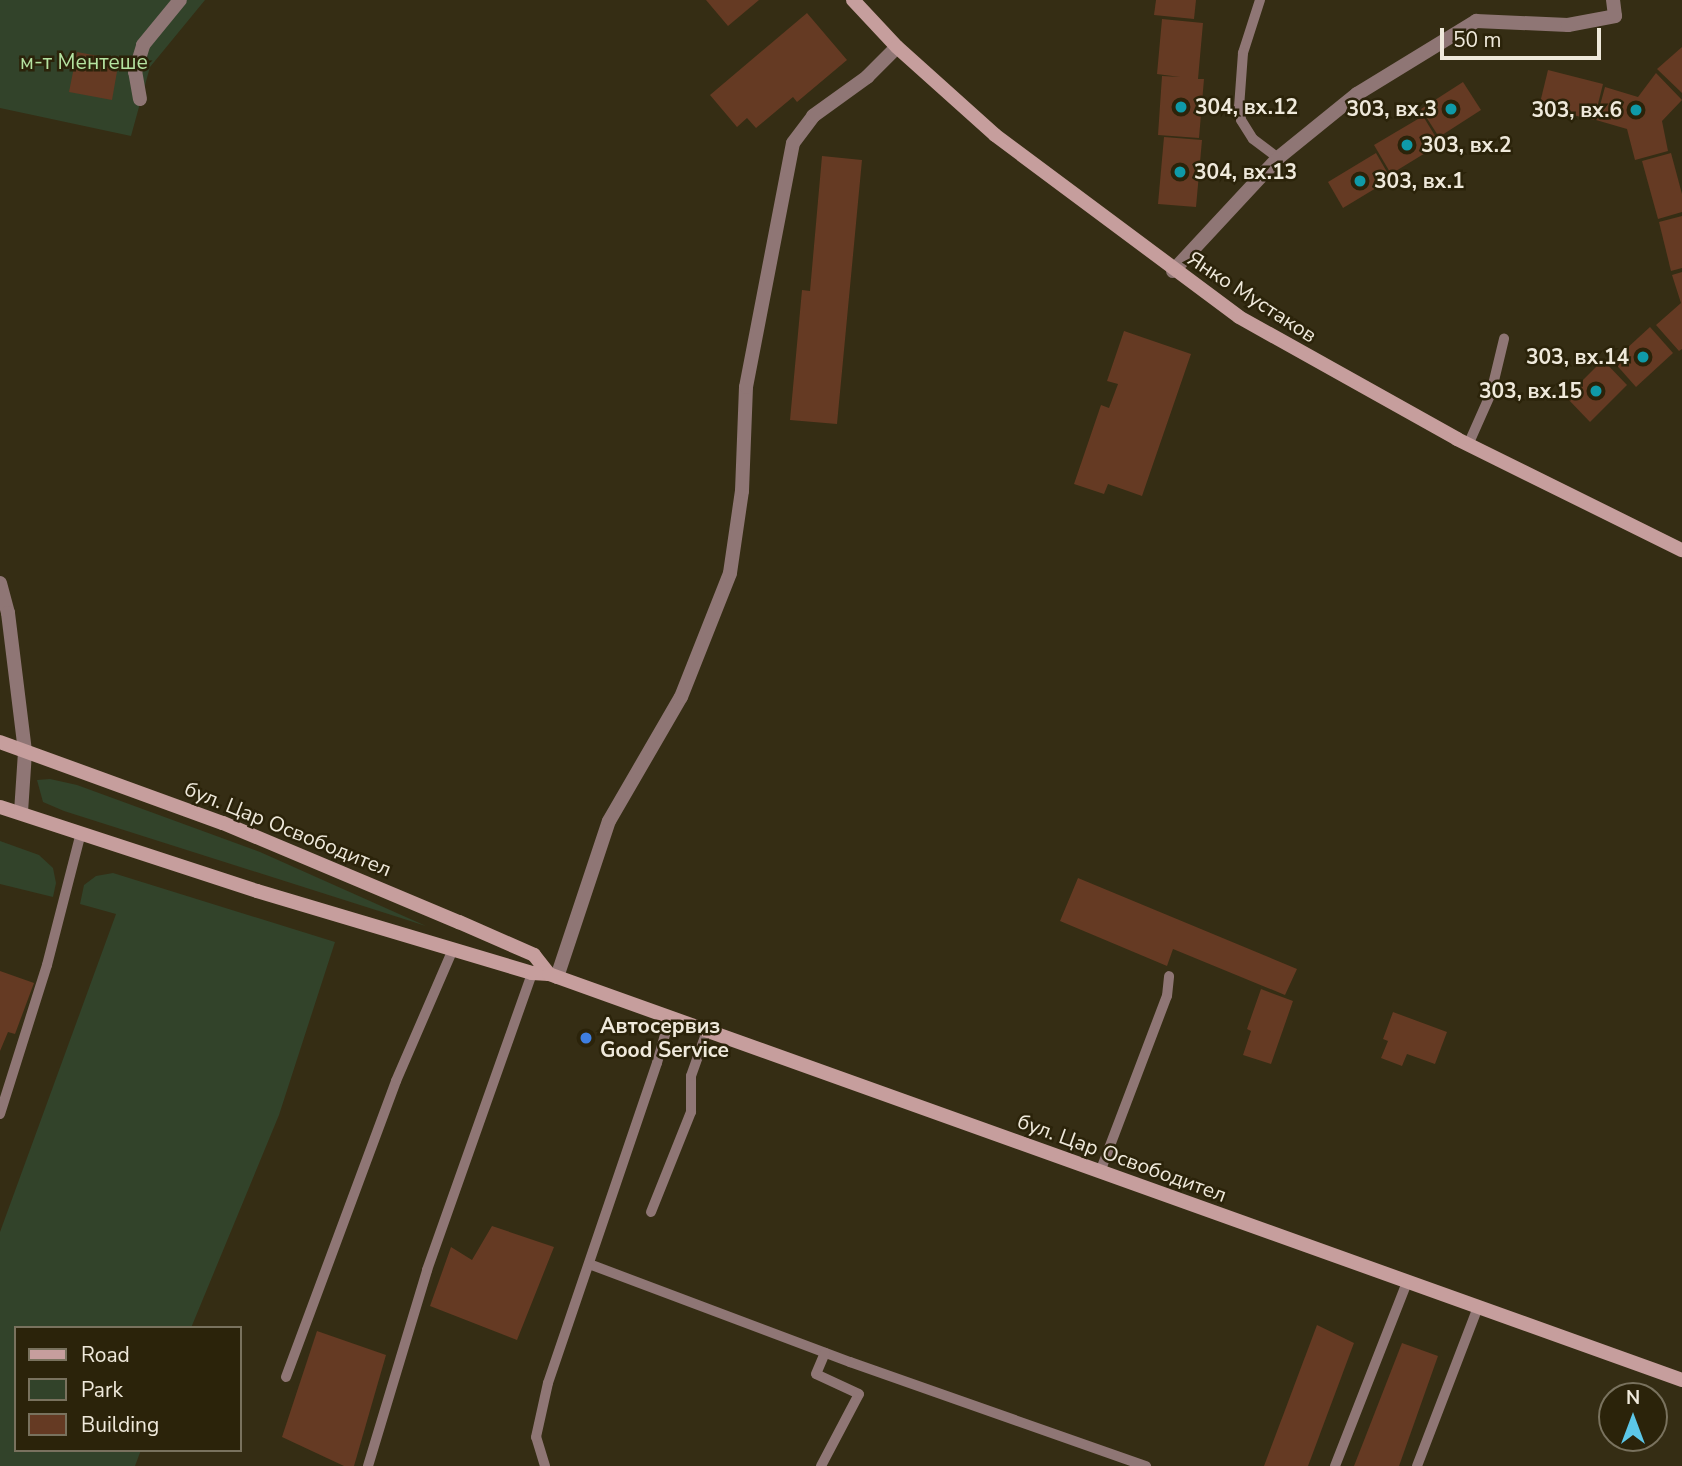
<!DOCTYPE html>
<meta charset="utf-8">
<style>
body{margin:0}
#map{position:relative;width:1682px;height:1466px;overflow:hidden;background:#352d14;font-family:"Nunito Sans",sans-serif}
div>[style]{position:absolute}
.green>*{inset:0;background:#32432a}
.building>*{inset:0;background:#653a23}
.lane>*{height:10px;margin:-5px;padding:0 5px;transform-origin:5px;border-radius:5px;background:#8f7675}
.street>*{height:14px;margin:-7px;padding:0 7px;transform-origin:7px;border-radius:7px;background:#8f7675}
.secondary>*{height:14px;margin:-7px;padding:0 7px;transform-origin:7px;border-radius:7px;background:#c69e9d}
.dots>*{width:19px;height:19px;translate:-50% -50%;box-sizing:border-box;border:4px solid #2b230a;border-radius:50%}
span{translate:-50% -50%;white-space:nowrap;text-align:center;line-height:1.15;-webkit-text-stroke:5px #2b230a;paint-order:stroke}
.park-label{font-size:21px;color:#b5e3a1}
.poi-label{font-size:21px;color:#efe9db;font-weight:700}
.left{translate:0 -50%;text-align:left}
.right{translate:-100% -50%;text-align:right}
.street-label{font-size:21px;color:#efe9db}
.legend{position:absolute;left:14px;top:1326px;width:228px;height:126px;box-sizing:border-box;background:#2b230a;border:2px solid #79725e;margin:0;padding:9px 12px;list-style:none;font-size:21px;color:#efe9db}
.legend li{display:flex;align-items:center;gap:14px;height:35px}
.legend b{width:35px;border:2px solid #79725e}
.north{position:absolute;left:1598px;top:1382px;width:70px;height:70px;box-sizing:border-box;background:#2b230a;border:2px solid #79725e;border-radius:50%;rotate:0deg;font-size:19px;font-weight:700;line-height:28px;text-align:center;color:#efe9db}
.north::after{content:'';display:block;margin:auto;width:24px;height:32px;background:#5cc7e8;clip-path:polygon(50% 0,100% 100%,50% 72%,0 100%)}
.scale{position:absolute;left:1440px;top:28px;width:161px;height:32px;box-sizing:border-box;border:4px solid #efe9db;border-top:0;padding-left:9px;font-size:21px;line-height:24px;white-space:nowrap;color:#efe9db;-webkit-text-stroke:5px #2b230a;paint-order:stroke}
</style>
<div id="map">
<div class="green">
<i style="clip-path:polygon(0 0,205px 0,150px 67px,131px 136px,0 108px)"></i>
<i style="clip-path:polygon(50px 779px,77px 785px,260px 852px,426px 926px,64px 811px,43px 802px,37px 780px)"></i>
<i style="clip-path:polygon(0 841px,39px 855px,53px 868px,56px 883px,53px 897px,0 884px)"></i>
<i style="clip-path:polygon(113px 873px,335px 942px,279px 1115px,191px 1328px,16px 1328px,16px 1450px,141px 1450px,135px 1466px,0 1466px,0 1232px,116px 914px,80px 904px,84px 885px,96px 876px)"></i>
</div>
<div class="building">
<i style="clip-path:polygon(706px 0,759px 0,728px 26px)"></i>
<i style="clip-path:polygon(1156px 0,1196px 0,1194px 19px,1154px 15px)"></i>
<i style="clip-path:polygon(807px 13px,847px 60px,797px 102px,793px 97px,756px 128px,747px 118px,737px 127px,710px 95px)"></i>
<i style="clip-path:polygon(1162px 19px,1203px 23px,1198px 79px,1204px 79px,1199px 138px,1158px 135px,1162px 76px,1180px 77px,1157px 74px)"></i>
<i style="clip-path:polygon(1682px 47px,1682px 93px,1657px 69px)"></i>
<i style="clip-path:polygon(77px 52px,119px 60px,112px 100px,69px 92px)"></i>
<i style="clip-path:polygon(1548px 70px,1603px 84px,1594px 120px,1539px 107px)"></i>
<i style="clip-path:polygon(1656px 73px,1682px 100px,1662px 121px,1668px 151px,1635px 160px,1627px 129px,1596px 120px,1605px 87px,1638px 97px)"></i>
<i style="clip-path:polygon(1463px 82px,1481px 110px,1439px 137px,1421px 109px)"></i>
<i style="clip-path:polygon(1423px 116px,1440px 144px,1391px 174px,1374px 145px)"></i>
<i style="clip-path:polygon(1164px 137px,1202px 140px,1196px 207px,1158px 204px)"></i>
<i style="clip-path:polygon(1376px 153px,1391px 179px,1343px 208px,1328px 182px)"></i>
<i style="clip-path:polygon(1671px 153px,1682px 194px,1682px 212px,1658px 219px,1642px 161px)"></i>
<i style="clip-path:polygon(822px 156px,862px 160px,837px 424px,790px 420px,802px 290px,810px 291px)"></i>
<i style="clip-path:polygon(1682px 216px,1682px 268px,1671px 271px,1659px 222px)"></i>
<i style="clip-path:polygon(1682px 272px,1682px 349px,1679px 351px,1656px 325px,1681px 303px,1672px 275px)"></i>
<i style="clip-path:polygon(1650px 327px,1673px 353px,1636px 387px,1613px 361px)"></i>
<i style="clip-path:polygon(1124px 331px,1191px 354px,1142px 496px,1108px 484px,1104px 494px,1074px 484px,1101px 405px,1109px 408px,1118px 384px,1107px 381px)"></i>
<i style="clip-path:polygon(1603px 360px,1627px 385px,1590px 422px,1566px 397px)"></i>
<i style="clip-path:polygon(1078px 878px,1297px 969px,1285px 995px,1173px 949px,1167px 966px,1060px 921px)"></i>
<i style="clip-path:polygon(0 971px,34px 983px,15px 1034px,8px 1032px,0 1051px)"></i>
<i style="clip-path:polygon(1261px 989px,1293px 1001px,1271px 1064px,1243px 1055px,1251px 1031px,1247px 1029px)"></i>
<i style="clip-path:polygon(1393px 1012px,1447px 1032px,1435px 1064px,1407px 1054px,1402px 1066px,1381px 1058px,1388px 1041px,1383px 1039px)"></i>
<i style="clip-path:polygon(492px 1226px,554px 1247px,517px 1340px,430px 1306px,451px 1247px,472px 1260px)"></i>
<i style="clip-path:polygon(1317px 1325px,1354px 1343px,1308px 1466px,1264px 1466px)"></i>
<i style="clip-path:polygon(317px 1331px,386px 1355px,354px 1466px,344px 1466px,282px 1437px)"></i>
<i style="clip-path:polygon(1402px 1343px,1438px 1356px,1399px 1466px,1354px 1466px)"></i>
</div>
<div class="lane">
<i style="left:1260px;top:0;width:56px;rotate:107.8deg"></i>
<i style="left:1243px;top:53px;width:54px;rotate:94.2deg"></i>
<i style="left:1239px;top:107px;width:13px;rotate:81deg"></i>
<i style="left:1241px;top:120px;width:22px;rotate:58deg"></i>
<i style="left:1253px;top:139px;width:31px;rotate:37deg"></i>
<i style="left:1468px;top:445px;width:57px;rotate:-66.1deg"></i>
<i style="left:1491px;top:393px;width:56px;rotate:-76.5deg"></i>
<i style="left:0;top:1114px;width:156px;rotate:-72.5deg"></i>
<i style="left:47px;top:965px;width:136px;rotate:-75.6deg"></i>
<i style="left:1100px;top:1172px;width:188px;rotate:-69.2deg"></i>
<i style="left:1167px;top:996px;width:20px;rotate:-84deg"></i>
<i style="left:651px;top:1212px;width:108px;rotate:-68.2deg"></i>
<i style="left:691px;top:1112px;width:36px;rotate:-90deg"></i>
<i style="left:691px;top:1076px;width:48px;rotate:-70.4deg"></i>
<i style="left:589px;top:1264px;width:279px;rotate:20.6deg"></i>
<i style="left:850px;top:1362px;width:314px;rotate:19.4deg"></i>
<i style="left:286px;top:1377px;width:316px;rotate:-69.6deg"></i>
<i style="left:396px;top:1081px;width:144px;rotate:-66.6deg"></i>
<i style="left:368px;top:1466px;width:205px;rotate:-73.2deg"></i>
<i style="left:427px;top:1270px;width:315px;rotate:-70.5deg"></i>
<i style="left:545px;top:1466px;width:30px;rotate:-107deg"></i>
<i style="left:536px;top:1437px;width:55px;rotate:-77.5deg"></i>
<i style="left:548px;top:1383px;width:338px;rotate:-71.2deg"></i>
<i style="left:657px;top:1063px;width:48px;rotate:-74.2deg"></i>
<i style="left:821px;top:1466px;width:81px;rotate:-62.2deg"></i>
<i style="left:859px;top:1394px;width:47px;rotate:-155.1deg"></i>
<i style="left:816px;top:1374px;width:23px;rotate:-67deg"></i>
<i style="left:1335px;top:1466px;width:198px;rotate:-68.6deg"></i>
<i style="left:1417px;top:1466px;width:170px;rotate:-69deg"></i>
</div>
<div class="street">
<i style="left:140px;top:99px;width:27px;rotate:-100deg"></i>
<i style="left:135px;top:72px;width:28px;rotate:-73deg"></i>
<i style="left:143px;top:45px;width:58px;rotate:-50.6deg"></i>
<i style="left:1173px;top:271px;width:154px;rotate:-47.1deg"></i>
<i style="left:1278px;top:158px;width:102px;rotate:-39deg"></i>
<i style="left:1357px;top:94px;width:140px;rotate:-31.5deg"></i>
<i style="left:1476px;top:21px;width:92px;rotate:2.5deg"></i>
<i style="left:1568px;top:25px;width:48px;rotate:-10.8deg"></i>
<i style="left:1615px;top:16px;width:16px;rotate:-97deg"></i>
<i style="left:0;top:583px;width:31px;rotate:75deg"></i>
<i style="left:8px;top:613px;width:140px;rotate:83deg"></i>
<i style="left:25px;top:752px;width:61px;rotate:93.8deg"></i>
<i style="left:557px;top:977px;width:164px;rotate:-71.6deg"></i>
<i style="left:609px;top:821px;width:143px;rotate:-59.9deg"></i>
<i style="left:681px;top:697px;width:133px;rotate:-68.4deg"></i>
<i style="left:730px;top:573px;width:83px;rotate:-81.7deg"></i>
<i style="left:742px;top:491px;width:104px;rotate:-87.8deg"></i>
<i style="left:746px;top:387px;width:248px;rotate:-79.1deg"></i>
<i style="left:793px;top:143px;width:34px;rotate:-53deg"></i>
<i style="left:813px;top:116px;width:67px;rotate:-35.8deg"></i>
<i style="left:867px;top:77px;width:42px;rotate:-45deg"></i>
</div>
<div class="secondary">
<i style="left:853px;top:0;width:64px;rotate:46.9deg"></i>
<i style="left:897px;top:47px;width:132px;rotate:41.9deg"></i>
<i style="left:995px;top:135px;width:304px;rotate:36.7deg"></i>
<i style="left:1239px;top:317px;width:250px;rotate:29.2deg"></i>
<i style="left:1457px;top:439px;width:251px;rotate:26.3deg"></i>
<i style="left:0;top:742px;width:237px;rotate:20deg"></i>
<i style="left:223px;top:823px;width:256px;rotate:22.8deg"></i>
<i style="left:459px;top:922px;width:82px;rotate:23.7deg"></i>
<i style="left:534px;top:955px;width:24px;rotate:52deg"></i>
<i style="left:0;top:807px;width:270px;rotate:18.1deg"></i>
<i style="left:257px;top:891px;width:287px;rotate:16.6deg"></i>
<i style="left:532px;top:973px;width:17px;rotate:3deg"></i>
<i style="left:549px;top:974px;width:1204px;rotate:19.71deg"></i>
</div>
<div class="dots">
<i style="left:1181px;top:107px;background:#0f9aa8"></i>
<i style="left:1451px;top:109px;background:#0f9aa8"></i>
<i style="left:1636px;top:110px;background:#0f9aa8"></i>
<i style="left:1407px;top:145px;background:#0f9aa8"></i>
<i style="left:1180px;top:172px;background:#0f9aa8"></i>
<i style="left:1360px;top:181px;background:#0f9aa8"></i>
<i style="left:1643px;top:357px;background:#0f9aa8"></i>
<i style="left:1596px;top:391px;background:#0f9aa8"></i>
<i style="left:586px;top:1038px;background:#3f7fe0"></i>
</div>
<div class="park-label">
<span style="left:84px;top:62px">м-т Ментeше</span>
</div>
<div class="poi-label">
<span class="left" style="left:1195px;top:107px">304, вх.12</span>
<span class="right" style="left:1437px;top:109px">303, вх.3</span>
<span class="right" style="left:1622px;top:110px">303, вх.6</span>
<span class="left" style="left:1421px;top:145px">303, вх.2</span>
<span class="left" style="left:1194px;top:172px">304, вх.13</span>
<span class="left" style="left:1374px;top:181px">303, вх.1</span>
<span class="right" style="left:1629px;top:357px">303, вх.14</span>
<span class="right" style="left:1582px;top:391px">303, вх.15</span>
<span class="left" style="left:600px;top:1038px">Автосервиз<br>Good Service</span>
</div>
<div class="street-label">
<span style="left:1252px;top:297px;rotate:33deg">Янко Мустаков</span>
<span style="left:288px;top:829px;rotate:22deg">бул. Цар Освободител</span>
<span style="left:1122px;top:1158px;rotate:20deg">бул. Цар Освободител</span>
</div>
<ul class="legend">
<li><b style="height:9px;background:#c69e9d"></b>Road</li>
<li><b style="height:19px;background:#32432a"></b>Park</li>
<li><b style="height:19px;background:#653a23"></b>Building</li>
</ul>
<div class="north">N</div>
<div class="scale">50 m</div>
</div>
